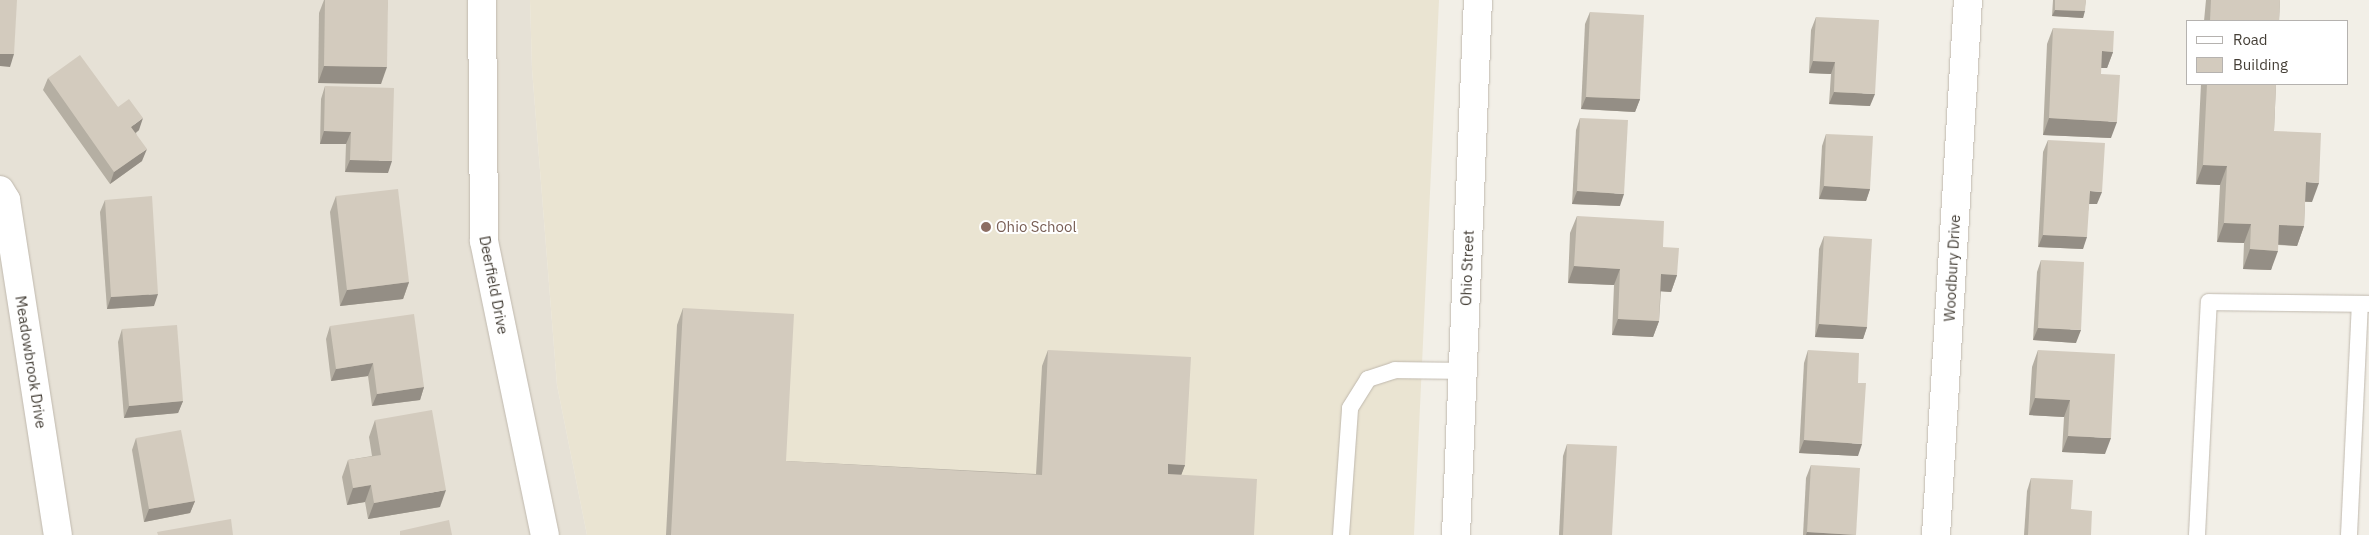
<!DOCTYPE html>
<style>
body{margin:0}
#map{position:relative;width:2369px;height:535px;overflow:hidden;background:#f2efe7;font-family:"IBM Plex Sans",sans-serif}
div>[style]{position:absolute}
.residential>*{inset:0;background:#e6e1d6}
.education>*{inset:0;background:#eae4d2}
.roads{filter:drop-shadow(0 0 1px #c0b9ae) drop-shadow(0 0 1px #c0b9ae)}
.service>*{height:16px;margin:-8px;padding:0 8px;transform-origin:8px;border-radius:8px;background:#fff}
.minor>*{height:28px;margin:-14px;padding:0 14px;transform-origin:14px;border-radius:14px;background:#fff}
.wall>*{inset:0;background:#b5afa3}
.shaded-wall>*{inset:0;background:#948e85}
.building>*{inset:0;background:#d3cbbe}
.dots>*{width:14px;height:14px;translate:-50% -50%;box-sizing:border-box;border:2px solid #fff;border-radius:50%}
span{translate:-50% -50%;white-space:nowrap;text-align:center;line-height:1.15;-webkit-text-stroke:4px #fff;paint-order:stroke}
.education-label{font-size:15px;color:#785e54}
.left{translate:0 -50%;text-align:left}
.street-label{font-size:15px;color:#453f37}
.legend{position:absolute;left:2186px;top:20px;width:162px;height:65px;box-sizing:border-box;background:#fff;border:1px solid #b5b2af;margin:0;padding:6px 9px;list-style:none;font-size:15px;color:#453f37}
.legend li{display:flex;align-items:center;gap:10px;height:25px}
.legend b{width:25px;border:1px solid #b5b2af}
</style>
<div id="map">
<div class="residential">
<i style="clip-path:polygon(0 0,530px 0,532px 69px,557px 385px,587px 535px,0 535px)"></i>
</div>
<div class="education">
<i style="clip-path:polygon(530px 0,1439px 0,1414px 535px,587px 535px,557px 385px,532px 69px)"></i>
</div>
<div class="roads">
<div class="service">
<i style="left:1341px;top:535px;width:127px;rotate:-85.9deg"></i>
<i style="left:1350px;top:408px;width:34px;rotate:-58deg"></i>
<i style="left:1368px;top:379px;width:28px;rotate:-18deg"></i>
<i style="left:1395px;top:370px;width:68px;rotate:0.8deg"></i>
<i style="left:2197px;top:535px;width:233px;rotate:-87.1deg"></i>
<i style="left:2209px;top:302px;width:160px;rotate:0.7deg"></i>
<i style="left:2349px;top:535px;width:231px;rotate:-87.3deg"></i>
</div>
<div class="minor">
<i style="left:482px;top:0;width:241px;rotate:89.5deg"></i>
<i style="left:484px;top:241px;width:300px;rotate:78.3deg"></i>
<i style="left:0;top:190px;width:12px;rotate:59deg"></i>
<i style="left:6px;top:200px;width:339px;rotate:81.2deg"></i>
<i style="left:1456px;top:535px;width:535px;rotate:-87.65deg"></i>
<i style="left:1936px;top:535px;width:536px;rotate:-86.58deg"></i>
</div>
</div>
<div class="wall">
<i style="clip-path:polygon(324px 0,388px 0,381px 84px,318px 83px,319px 13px)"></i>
<i style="clip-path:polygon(2053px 0,2086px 0,2083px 18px,2052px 16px)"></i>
<i style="clip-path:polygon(2206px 0,2280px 0,2279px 21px,2204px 21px)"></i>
<i style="clip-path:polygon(1590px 12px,1640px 99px,1635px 112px,1581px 109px,1585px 24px)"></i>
<i style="clip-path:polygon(1816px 17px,1870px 106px,1829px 104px,1831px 74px,1809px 73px,1811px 30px)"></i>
<i style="clip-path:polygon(2053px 28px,2113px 52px,2107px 68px,2101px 68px,2101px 74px,2111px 138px,2043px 135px,2047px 44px)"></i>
<i style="clip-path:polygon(48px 78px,118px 107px,139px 130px,136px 133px,142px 161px,110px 184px,43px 90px)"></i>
<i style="clip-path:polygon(2201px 84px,2276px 84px,2274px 131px,2312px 202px,2305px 202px,2304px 226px,2297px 246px,2278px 245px,2271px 270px,2243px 269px,2244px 243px,2217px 242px,2220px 185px,2196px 184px)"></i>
<i style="clip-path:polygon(325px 86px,388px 173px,345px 172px,346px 144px,320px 144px,321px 99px)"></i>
<i style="clip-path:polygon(1580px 118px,1620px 206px,1572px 204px,1576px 130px)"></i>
<i style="clip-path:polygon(1826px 134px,1870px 189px,1866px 201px,1819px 199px,1822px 146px)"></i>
<i style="clip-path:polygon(2048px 140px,2097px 204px,2089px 204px,2083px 249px,2038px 247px,2043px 152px)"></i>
<i style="clip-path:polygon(336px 196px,409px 282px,403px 299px,340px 306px,330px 212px)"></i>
<i style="clip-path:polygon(105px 200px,154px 306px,107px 309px,100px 212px)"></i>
<i style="clip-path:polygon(1577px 216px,1663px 247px,1677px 275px,1671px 292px,1661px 291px,1659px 321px,1653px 337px,1612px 335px,1614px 285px,1568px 283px,1570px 233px)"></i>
<i style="clip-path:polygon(1824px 236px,1867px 327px,1863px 339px,1815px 337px,1819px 249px)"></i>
<i style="clip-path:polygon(2041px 260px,2076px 343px,2033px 340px,2037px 272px)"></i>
<i style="clip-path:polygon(683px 308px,786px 461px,1036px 474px,1042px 366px,1048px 350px,1185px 465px,1181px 475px,1254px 535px,666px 535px,677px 325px)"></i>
<i style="clip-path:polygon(330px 326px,424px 387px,420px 400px,372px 406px,368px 376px,331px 381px,326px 339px)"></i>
<i style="clip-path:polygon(122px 329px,183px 401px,178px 413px,124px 418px,118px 342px)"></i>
<i style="clip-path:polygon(1808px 350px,1858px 456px,1799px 453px,1804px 363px)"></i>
<i style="clip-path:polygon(2038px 350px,2105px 454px,2062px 452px,2064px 417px,2029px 415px,2032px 367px)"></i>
<i style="clip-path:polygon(375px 420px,440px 507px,368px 519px,365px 502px,347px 505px,342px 477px,348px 460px,372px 456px,369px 437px)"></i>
<i style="clip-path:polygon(136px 438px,195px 501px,190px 513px,144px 522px,132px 450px)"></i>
<i style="clip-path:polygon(1567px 444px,1612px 535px,1559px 535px,1563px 456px)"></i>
<i style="clip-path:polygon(1811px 465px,1856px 535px,1803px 535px,1806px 478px)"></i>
<i style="clip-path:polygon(2031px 478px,2071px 509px,2091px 535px,2024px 535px,2027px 491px)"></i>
</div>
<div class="shaded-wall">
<i style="clip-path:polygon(2055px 10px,2085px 11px,2083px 18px,2052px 16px)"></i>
<i style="clip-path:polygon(2102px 51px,2113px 52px,2107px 68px,2096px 68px)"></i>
<i style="clip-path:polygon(0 54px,14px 54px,10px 67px,0 66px)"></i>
<i style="clip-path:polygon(1813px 61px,1835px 62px,1831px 74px,1809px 73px)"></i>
<i style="clip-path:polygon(324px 66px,387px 67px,381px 84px,318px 83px)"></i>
<i style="clip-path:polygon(1834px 92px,1875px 94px,1870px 106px,1829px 104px)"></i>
<i style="clip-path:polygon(1586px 97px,1640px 99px,1635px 112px,1581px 109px)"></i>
<i style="clip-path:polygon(143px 118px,139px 130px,127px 139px,131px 127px)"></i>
<i style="clip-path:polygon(2049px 118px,2117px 122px,2111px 138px,2043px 135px)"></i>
<i style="clip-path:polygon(324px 131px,351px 132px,346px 144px,320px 144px)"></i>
<i style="clip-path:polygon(147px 149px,142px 161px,110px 184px,114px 172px)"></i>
<i style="clip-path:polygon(350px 160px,392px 161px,388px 173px,345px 172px)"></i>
<i style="clip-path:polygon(2203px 165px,2227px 166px,2220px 185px,2196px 184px)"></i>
<i style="clip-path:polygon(2306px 182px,2319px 183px,2312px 202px,2299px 201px)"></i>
<i style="clip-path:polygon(1824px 186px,1870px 189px,1866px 201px,1819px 199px)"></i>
<i style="clip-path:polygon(1577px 191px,1624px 194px,1620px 206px,1572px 204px)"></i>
<i style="clip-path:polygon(2090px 191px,2102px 192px,2097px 204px,2085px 204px)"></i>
<i style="clip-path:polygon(2224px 223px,2251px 224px,2244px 243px,2217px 242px)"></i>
<i style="clip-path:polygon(2279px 225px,2304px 226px,2297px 246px,2272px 244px)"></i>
<i style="clip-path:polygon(2043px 235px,2087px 237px,2083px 249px,2038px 247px)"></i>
<i style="clip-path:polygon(2250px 249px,2278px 251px,2271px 270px,2243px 269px)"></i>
<i style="clip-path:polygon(1574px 266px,1620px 269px,1614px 285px,1568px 283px)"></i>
<i style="clip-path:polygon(1661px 274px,1677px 275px,1671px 292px,1655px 291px)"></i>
<i style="clip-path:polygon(409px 282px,403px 299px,340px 306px,347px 290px)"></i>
<i style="clip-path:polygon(158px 294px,154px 306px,107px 309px,111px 297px)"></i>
<i style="clip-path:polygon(1618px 319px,1659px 321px,1653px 337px,1612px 335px)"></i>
<i style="clip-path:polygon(1819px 324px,1867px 327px,1863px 339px,1815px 337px)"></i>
<i style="clip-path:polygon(2038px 328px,2081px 330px,2076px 343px,2033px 340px)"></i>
<i style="clip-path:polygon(373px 363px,368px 376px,331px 381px,336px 369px)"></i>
<i style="clip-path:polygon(424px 387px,420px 400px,372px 406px,377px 394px)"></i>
<i style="clip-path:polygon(2035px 398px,2070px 400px,2064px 417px,2029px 415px)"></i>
<i style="clip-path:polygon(183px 401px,178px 413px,124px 418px,129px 406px)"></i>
<i style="clip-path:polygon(2068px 436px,2111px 438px,2105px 454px,2062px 452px)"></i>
<i style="clip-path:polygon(1804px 440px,1862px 444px,1858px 456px,1799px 453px)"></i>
<i style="clip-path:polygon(1168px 464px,1185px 465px,1179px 481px,1162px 480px)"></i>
<i style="clip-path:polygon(371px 485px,365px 502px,347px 505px,353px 488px)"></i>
<i style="clip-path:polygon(446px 490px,440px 507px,368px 519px,374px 503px)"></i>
<i style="clip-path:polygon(195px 501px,190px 513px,144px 522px,149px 509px)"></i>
<i style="clip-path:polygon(1807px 532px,1856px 535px,1806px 535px)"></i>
</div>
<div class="building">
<i style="clip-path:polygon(0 0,17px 0,14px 54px,0 54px)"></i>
<i style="clip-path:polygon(325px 0,388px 0,387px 67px,324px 66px)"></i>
<i style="clip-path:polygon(2055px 0,2086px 0,2085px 11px,2055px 10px)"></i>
<i style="clip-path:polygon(2211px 0,2280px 0,2279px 21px,2210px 21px)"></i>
<i style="clip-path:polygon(1590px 12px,1644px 15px,1640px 99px,1586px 97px)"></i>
<i style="clip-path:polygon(1816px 17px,1879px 20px,1875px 94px,1834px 92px,1835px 62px,1813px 61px)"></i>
<i style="clip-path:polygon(2053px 28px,2114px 31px,2113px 52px,2102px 51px,2101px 74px,2120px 75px,2117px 122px,2049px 118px)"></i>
<i style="clip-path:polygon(80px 55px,118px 107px,129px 99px,143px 118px,131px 127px,147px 149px,114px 172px,48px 78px)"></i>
<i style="clip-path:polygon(2207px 84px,2276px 84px,2274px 131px,2321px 133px,2319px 183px,2306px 182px,2304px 226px,2279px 225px,2278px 251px,2250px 249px,2251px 224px,2224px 223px,2227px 166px,2203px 165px)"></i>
<i style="clip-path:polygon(325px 86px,394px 88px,392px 161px,350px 160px,351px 132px,324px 131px)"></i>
<i style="clip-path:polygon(1580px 118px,1628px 120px,1624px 194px,1577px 191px)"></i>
<i style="clip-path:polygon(1826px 134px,1873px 136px,1870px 189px,1824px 186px)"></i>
<i style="clip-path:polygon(2048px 140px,2105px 143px,2102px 192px,2090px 191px,2087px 237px,2043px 235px)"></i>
<i style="clip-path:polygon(398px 189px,409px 282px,347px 290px,336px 196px)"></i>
<i style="clip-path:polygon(152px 196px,158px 294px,111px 297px,105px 200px)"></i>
<i style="clip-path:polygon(1577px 216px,1664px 221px,1663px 247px,1679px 248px,1677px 275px,1661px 274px,1659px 321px,1618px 319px,1620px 269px,1574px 266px)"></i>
<i style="clip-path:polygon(1824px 236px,1872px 239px,1867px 327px,1819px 324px)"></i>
<i style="clip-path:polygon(2041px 260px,2084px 262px,2081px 330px,2038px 328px)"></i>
<i style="clip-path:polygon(683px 308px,794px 314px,786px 461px,1042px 475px,1048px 350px,1191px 357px,1185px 465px,1168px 464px,1168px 474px,1257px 479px,1254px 535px,671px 535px)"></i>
<i style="clip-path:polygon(414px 314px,424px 387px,377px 394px,373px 363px,336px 369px,330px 326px)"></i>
<i style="clip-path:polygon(177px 325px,183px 401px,129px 406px,122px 329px)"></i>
<i style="clip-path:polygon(1808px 350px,1859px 353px,1858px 383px,1866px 383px,1862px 444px,1804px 440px)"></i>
<i style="clip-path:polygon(2038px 350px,2115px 354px,2111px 438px,2068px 436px,2070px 400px,2035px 398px)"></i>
<i style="clip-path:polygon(432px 410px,446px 490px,374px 503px,371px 485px,353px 488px,348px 460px,381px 455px,375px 420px)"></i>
<i style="clip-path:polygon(181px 430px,195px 501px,149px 509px,136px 438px)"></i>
<i style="clip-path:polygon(1567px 444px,1617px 446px,1612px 535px,1563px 535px)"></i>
<i style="clip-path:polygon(1811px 465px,1860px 468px,1856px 535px,1807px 532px)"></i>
<i style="clip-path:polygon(2031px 478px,2073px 480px,2071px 509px,2092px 511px,2091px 535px,2028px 535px)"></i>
<i style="clip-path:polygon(231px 519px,233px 535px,158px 535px,157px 532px)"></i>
<i style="clip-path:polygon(449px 520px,452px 535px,400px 535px,400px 531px)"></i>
</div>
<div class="dots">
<i style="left:986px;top:227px;background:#8d6e63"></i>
</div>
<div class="education-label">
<span class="left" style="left:996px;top:227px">Ohio School</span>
</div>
<div class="street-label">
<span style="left:1467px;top:268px;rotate:-88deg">Ohio Street</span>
<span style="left:1952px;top:268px;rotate:-87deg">Woodbury Drive</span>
<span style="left:494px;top:285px;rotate:79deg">Deerfield Drive</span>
<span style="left:31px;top:362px;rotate:81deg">Meadowbrook Drive</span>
</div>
<ul class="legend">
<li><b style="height:6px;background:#fff"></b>Road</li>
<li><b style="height:14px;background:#d3cbbe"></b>Building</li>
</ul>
</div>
